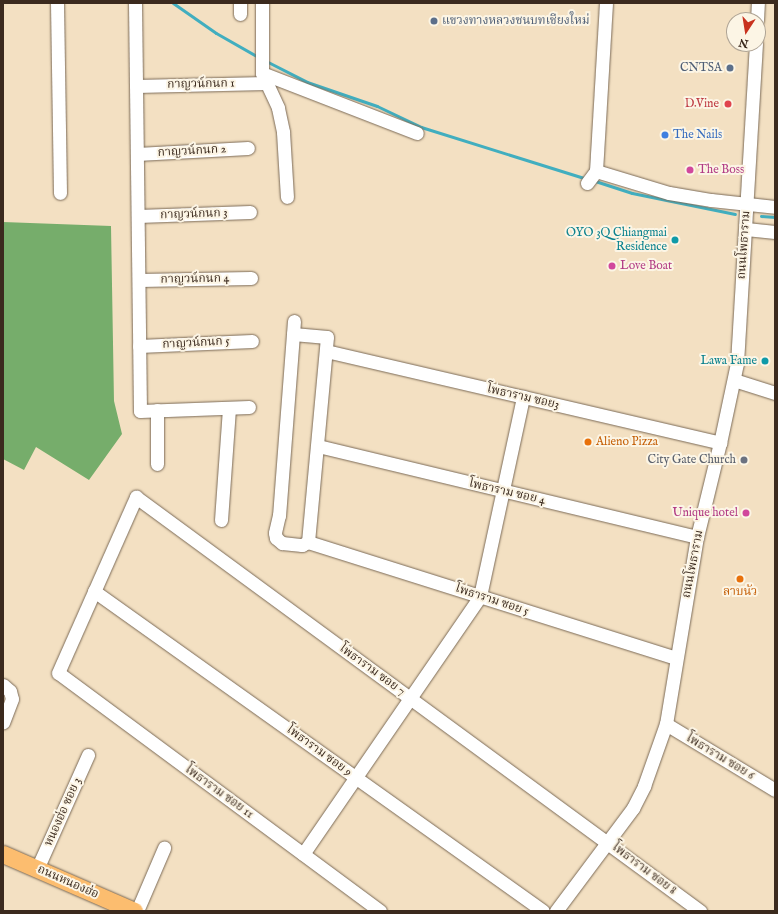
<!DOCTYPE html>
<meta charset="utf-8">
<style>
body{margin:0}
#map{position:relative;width:778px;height:914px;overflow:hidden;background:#f3e0c2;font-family:"IM FELL English","Noto Serif Thai",serif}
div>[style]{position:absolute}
.forest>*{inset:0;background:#76ad6b}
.stream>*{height:3px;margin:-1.5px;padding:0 1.5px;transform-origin:1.5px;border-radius:1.5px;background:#41aebf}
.roads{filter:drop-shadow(0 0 1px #7b6a57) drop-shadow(0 0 1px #7b6a57)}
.minor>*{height:13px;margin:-6.5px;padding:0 6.5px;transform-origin:6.5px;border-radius:6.5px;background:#fff}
.major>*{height:17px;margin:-8.5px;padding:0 8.5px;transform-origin:8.5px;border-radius:8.5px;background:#fcbd6f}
.dots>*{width:11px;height:11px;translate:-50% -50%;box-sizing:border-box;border:2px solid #fcf5e5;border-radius:50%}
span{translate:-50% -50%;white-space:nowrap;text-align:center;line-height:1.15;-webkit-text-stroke:4px #fcf5e5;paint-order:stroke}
.service-label{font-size:12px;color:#4e5e75}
.left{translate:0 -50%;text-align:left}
.right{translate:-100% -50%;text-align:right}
.street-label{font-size:12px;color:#3b2a1e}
.health-label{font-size:12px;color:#be3a42}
.shop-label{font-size:12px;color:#366cbe}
.hotel-label{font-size:12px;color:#b23c85}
.culture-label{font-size:12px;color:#0d838f}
.food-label{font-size:12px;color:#c56008}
.worship-label{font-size:12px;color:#5b616d}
.frame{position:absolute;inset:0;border:4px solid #3b2a1e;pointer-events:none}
.north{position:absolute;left:726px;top:12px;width:40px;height:40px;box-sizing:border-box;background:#fcf5e5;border:1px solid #afa495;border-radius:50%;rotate:192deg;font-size:11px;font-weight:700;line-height:16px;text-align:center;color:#3b2a1e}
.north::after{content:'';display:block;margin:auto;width:14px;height:18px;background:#c8321e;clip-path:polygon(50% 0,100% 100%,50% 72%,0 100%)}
</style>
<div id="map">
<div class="forest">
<i style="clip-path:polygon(3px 222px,111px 226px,114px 401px,122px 434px,89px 480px,36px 447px,24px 470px,3px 459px)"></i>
</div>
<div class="stream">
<i style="left:173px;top:3px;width:52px;rotate:34.9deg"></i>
<i style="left:216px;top:33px;width:48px;rotate:29.7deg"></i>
<i style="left:266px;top:61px;width:46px;rotate:27.1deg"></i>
<i style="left:307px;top:82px;width:74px;rotate:18.9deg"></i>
<i style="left:377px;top:106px;width:49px;rotate:25.5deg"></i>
<i style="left:421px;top:127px;width:174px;rotate:17.4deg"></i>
<i style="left:592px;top:180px;width:42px;rotate:18deg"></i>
<i style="left:632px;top:193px;width:105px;rotate:11.5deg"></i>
<i style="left:761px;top:216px;width:14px;rotate:4deg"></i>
</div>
<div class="roads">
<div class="minor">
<i style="left:57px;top:3px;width:190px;rotate:89.1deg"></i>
<i style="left:135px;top:3px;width:408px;rotate:89.3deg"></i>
<i style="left:140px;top:411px;width:109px;rotate:-2.1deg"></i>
<i style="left:262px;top:3px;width:70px;rotate:90deg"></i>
<i style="left:262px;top:73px;width:38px;rotate:65deg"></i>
<i style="left:278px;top:108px;width:25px;rotate:78deg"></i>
<i style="left:283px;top:132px;width:65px;rotate:86.5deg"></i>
<i style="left:240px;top:14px;width:11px;rotate:-90deg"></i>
<i style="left:757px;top:20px;width:17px;rotate:-87deg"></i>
<i style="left:262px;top:73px;width:166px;rotate:21.2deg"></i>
<i style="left:136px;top:86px;width:130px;rotate:-1.3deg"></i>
<i style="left:137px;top:154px;width:111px;rotate:-3.1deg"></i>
<i style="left:596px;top:171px;width:76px;rotate:16.8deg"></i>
<i style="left:669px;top:193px;width:43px;rotate:9.5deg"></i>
<i style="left:711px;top:200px;width:64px;rotate:6.2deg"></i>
<i style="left:587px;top:183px;width:15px;rotate:-53deg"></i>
<i style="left:596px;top:171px;width:168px;rotate:-86.6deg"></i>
<i style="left:138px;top:216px;width:112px;rotate:-2deg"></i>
<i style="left:746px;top:229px;width:29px;rotate:6deg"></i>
<i style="left:139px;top:280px;width:112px;rotate:-1deg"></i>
<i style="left:294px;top:321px;width:195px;rotate:94.4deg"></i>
<i style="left:279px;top:515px;width:18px;rotate:103deg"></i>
<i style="left:275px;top:533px;width:5px;rotate:79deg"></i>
<i style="left:276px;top:538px;width:8px;rotate:40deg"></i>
<i style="left:282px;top:543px;width:20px;rotate:6deg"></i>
<i style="left:302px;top:545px;width:7px;rotate:-27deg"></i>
<i style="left:293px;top:334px;width:34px;rotate:5deg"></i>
<i style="left:327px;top:337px;width:206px;rotate:95.3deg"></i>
<i style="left:139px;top:346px;width:113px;rotate:-2.5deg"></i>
<i style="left:326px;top:351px;width:405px;rotate:13.1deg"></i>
<i style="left:734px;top:380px;width:43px;rotate:17.6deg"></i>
<i style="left:318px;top:446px;width:390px;rotate:13.5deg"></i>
<i style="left:157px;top:464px;width:54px;rotate:-90deg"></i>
<i style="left:221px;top:520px;width:112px;rotate:-85.9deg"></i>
<i style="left:308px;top:542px;width:385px;rotate:17.5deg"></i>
<i style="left:94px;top:591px;width:551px;rotate:35.48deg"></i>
<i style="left:3px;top:685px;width:9px;rotate:41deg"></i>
<i style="left:10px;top:691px;width:8px;rotate:76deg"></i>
<i style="left:12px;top:699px;width:25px;rotate:111deg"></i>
<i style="left:666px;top:724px;width:127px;rotate:31.2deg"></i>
<i style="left:303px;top:854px;width:313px;rotate:-55.5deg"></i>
<i style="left:480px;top:596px;width:204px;rotate:-77.8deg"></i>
<i style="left:37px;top:869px;width:125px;rotate:-65.9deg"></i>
<i style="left:137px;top:911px;width:69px;rotate:-66.8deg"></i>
<i style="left:380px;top:911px;width:400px;rotate:-143.5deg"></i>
<i style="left:58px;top:673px;width:193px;rotate:-66.1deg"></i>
<i style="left:136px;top:497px;width:700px;rotate:36.28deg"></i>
<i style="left:556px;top:911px;width:129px;rotate:-53.2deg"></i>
<i style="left:633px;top:808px;width:25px;rotate:-63deg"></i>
<i style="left:644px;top:786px;width:66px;rotate:-70.5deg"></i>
<i style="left:666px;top:724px;width:190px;rotate:-80.6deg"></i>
<i style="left:697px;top:537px;width:97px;rotate:-76.3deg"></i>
<i style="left:720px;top:443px;width:82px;rotate:-78deg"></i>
<i style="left:737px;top:363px;width:320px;rotate:-86.6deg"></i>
</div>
<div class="major">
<i style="left:3px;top:854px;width:143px;rotate:23.5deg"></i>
</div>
</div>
<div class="dots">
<i style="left:434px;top:21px;background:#5c6f8a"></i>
<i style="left:730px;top:68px;background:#5c6f8a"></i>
<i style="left:728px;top:104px;background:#e0444e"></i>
<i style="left:665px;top:135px;background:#3f7fe0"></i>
<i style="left:690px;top:170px;background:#d1479c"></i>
<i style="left:675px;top:240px;background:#0f9aa8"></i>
<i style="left:612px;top:266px;background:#d1479c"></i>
<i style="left:765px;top:361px;background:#0f9aa8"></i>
<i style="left:588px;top:442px;background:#e8710a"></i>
<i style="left:744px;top:460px;background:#6b7280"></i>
<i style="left:746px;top:513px;background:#d1479c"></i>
<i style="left:740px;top:579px;background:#e8710a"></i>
</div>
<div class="service-label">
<span class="left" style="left:442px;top:21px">แขวงทางหลวงชนบทเชียงใหม่</span>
<span class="right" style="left:722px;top:68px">CNTSA</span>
</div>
<div class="street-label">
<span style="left:201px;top:84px;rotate:-1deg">กาญวน์กนก 1</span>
<span style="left:192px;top:151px;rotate:-3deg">กาญวน์กนก 2</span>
<span style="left:194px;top:214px;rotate:-2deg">กาญวน์กนก 3</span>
<span style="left:744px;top:245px;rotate:-86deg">ถนนโพธาราม</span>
<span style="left:195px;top:279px;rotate:-1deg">กาญวน์กนก 4</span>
<span style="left:196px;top:343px;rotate:-3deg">กาญวน์กนก 5</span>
<span style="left:523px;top:397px;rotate:13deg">โพธาราม ซอย3</span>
<span style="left:507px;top:492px;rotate:13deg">โพธาราม ซอย 4</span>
<span style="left:693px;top:564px;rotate:-79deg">ถนนโพธาราม</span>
<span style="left:492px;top:600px;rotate:18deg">โพธาราม ซอย 5</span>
<span style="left:372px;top:670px;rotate:36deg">โพธาราม ซอย 7</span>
<span style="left:319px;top:751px;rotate:36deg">โพธาราม ซอย 9</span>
<span style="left:720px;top:757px;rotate:31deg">โพธาราม ซอย 6</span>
<span style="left:219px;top:792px;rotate:36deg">โพธาราม ซอย 11</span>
<span style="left:63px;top:812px;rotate:-66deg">หนองฮ่อ ซอย 3</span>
<span style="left:644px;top:869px;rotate:37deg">โพธาราม ซอย 8</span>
<span style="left:68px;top:882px;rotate:24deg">ถนนหนองฮ่อ</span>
</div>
<div class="health-label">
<span class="right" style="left:719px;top:104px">D.Vine</span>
</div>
<div class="shop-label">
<span class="left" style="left:673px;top:135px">The Nails</span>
</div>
<div class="hotel-label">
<span class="left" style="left:698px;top:170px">The Boss</span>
<span class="left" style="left:620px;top:266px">Love Boat</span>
<span class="right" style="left:738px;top:513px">Unique hotel</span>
</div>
<div class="culture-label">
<span class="right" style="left:667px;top:240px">OYO 3Q Chiangmai<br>Residence</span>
<span class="right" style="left:757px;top:361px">Lawa Fame</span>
</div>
<div class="food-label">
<span class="left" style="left:596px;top:442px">Alieno Pizza</span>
<span style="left:740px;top:592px">ลาบนัว</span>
</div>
<div class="worship-label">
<span class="right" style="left:736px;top:460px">City Gate Church</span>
</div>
<div class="frame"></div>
<div class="north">N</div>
</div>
